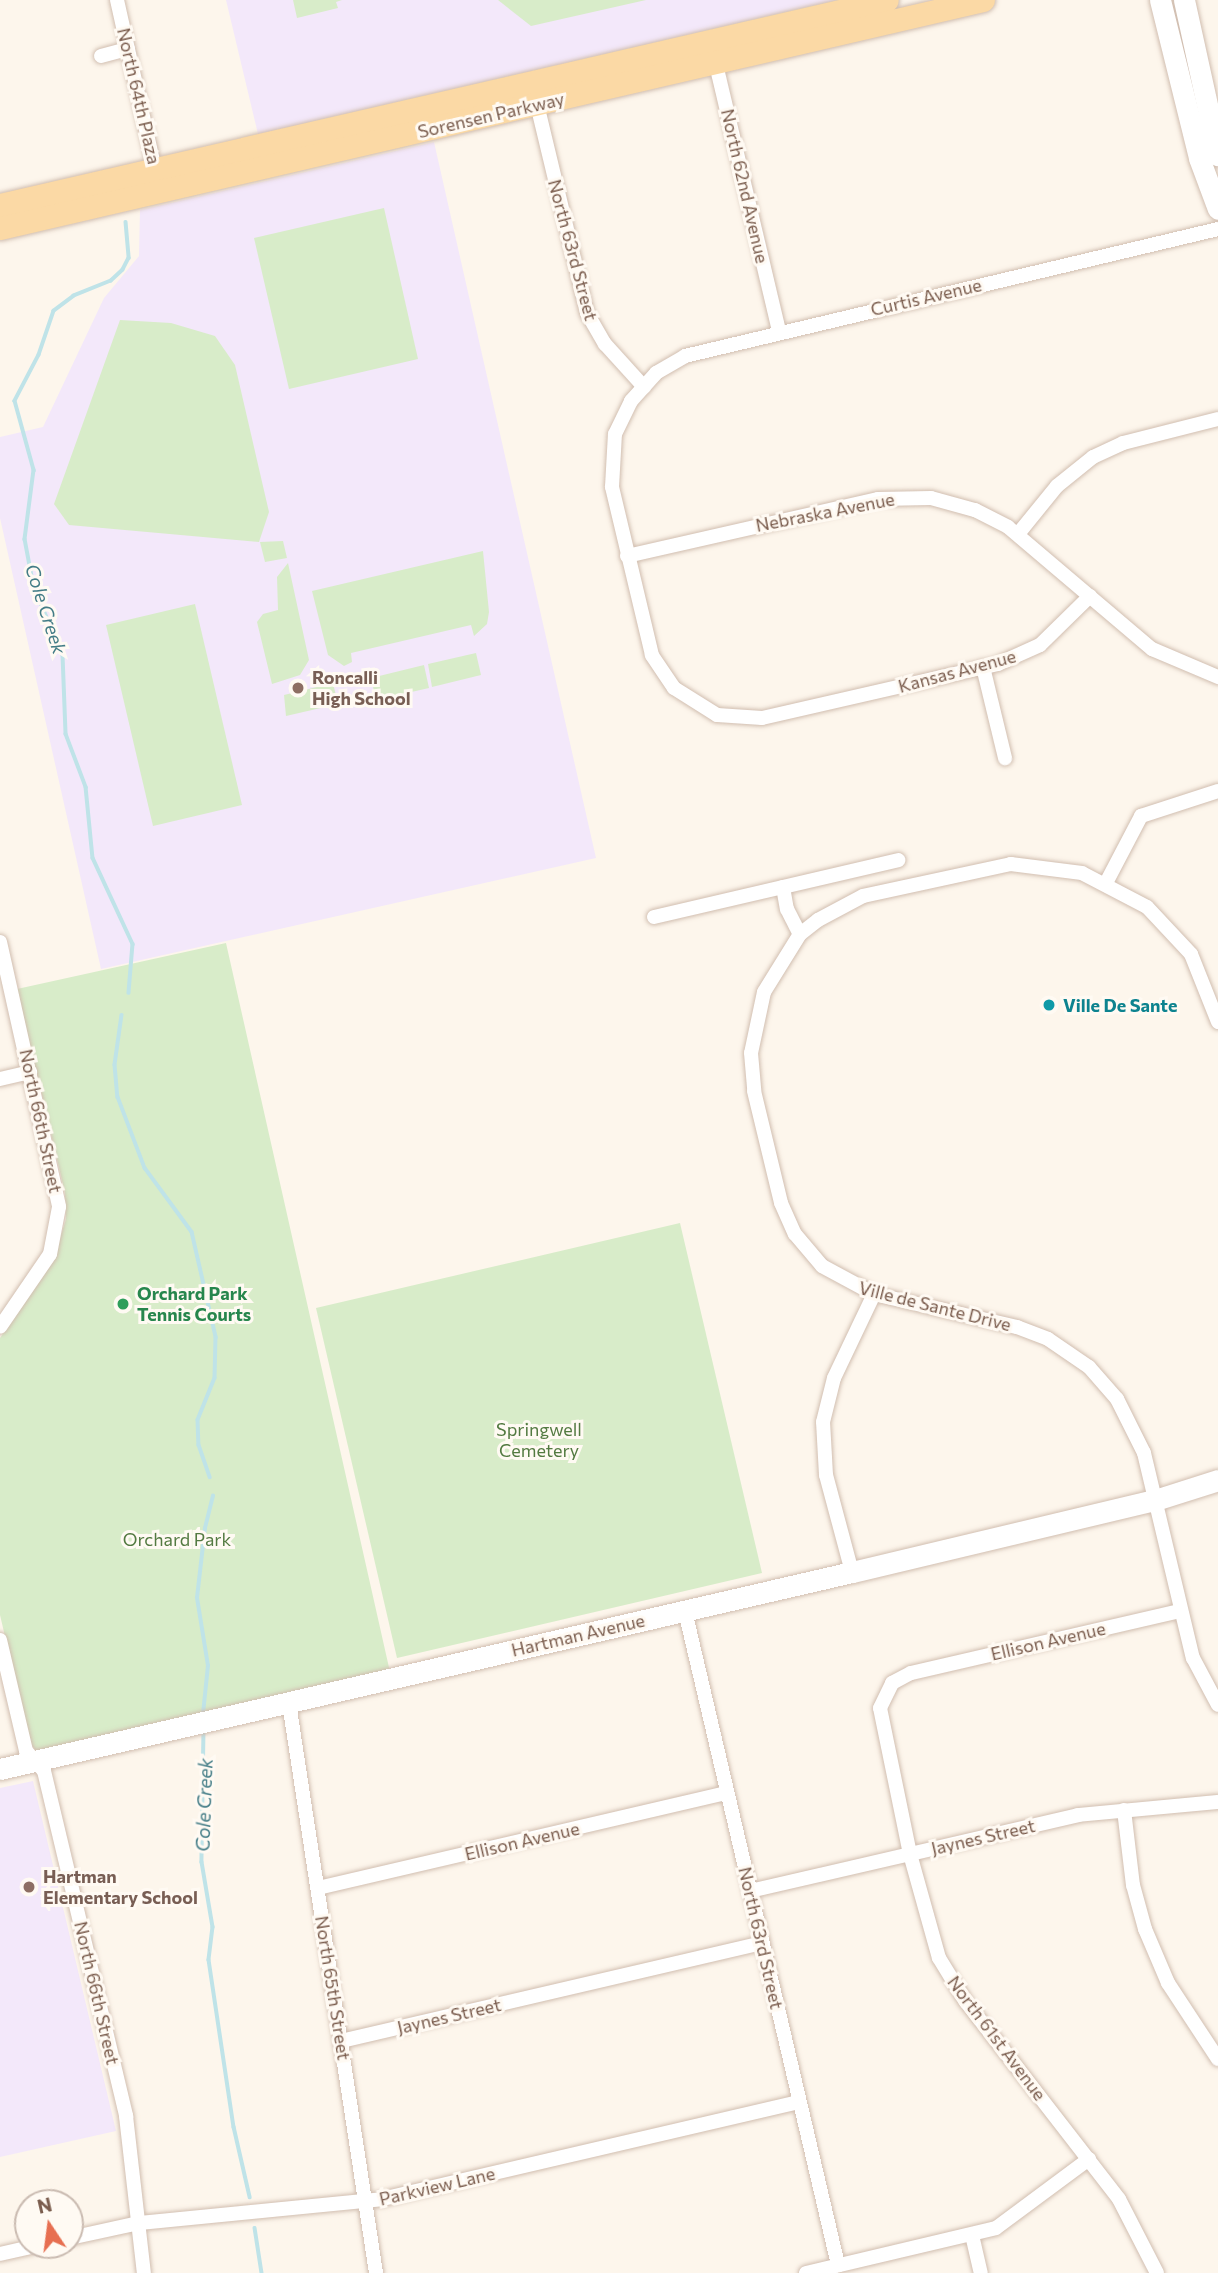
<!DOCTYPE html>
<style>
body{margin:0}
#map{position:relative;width:1218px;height:2273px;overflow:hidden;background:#fdf6ec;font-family:Commissioner,sans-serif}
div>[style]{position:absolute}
.education>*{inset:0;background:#f3e8fa}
.green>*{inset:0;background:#d8ecc9}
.stream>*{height:3.5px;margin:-1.75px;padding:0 1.75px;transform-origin:1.75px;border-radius:1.75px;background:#bfe3e8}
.roads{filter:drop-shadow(0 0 2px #d1beb0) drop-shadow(0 0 2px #d1beb0)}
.minor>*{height:14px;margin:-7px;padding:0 7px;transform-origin:7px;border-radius:7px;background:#fff}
.secondary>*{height:21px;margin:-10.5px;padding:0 10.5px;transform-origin:10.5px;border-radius:10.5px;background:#fff}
.primary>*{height:23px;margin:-11.5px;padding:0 11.5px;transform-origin:11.5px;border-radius:11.5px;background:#fbd9a5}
.dots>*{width:19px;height:19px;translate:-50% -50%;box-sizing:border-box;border:4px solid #fffaf3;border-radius:50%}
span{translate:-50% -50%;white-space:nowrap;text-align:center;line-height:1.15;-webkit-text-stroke:6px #fffaf3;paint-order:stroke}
.street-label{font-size:18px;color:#7a5c4d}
.education-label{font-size:18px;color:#785e54;font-weight:700}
.left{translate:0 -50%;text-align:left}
.culture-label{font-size:18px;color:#0d838f;font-weight:700}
.leisure-label{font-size:18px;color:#27864d;font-weight:700}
.park-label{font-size:18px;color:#537a41}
.water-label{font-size:19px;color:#437c86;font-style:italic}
.north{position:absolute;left:14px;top:2189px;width:70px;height:70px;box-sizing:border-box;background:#fffaf3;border:2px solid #cabbb1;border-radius:50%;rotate:347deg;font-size:19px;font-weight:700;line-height:28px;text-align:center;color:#7a5c4d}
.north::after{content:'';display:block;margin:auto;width:24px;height:32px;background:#e76f51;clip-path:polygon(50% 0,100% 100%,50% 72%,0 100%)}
</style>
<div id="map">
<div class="education">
<i style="clip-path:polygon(226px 0,837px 0,258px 134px)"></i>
<i style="clip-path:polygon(434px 142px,596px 858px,101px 969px,0 518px,0 437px,43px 427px,104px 298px,139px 256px,140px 210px)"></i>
<i style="clip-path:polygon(33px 1781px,116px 2131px,0 2157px,0 1788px)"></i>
</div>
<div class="green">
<i style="clip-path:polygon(293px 0,342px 0,336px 2px,338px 8px,297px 18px)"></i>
<i style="clip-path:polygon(498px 0,646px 0,531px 26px)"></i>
<i style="clip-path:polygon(384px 208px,418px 359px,289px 389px,254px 238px)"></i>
<i style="clip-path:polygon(120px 320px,171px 323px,215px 336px,235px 365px,269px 512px,259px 542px,69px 525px,54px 504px)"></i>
<i style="clip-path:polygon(283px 541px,287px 558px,265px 562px,260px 542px)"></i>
<i style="clip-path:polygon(483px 551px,489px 612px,487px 624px,474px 636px,471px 625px,351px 653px,352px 662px,344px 666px,328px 655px,312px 591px)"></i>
<i style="clip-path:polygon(288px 563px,309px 660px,300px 675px,272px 684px,257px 622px,263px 614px,278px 610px,277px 577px)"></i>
<i style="clip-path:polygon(195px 604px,242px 805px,153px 826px,106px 625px)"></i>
<i style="clip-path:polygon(476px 653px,481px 675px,432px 687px,428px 664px)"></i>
<i style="clip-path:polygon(424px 665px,429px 688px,376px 700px,371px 678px)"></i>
<i style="clip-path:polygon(333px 683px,338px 704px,286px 716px,284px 695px)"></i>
<i style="clip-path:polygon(226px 943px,390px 1672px,37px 1752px,30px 1743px,0 1615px,0 1338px,53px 1262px,66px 1219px,65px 1193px,17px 989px)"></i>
<i style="clip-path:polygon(680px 1223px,762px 1573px,397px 1658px,316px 1308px)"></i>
</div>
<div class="stream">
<i style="left:126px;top:222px;width:36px;rotate:85deg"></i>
<i style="left:129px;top:258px;width:13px;rotate:117deg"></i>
<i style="left:123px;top:270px;width:16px;rotate:137deg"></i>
<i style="left:111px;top:281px;width:40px;rotate:158deg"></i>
<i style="left:74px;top:296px;width:25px;rotate:143deg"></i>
<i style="left:54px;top:311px;width:46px;rotate:108.8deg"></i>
<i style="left:39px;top:355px;width:52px;rotate:117.6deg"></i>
<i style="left:15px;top:401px;width:72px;rotate:74.6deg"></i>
<i style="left:34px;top:470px;width:70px;rotate:97.4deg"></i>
<i style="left:25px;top:539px;width:49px;rotate:79.4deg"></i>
<i style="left:34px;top:587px;width:74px;rotate:66.9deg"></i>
<i style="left:63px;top:655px;width:79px;rotate:87.8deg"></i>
<i style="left:66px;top:734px;width:57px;rotate:69.3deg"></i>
<i style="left:86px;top:787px;width:71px;rotate:84.4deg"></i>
<i style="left:93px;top:858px;width:95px;rotate:65.1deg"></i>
<i style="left:133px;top:944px;width:49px;rotate:94.7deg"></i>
<i style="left:122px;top:1015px;width:50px;rotate:98deg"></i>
<i style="left:115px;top:1065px;width:32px;rotate:85deg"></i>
<i style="left:118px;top:1097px;width:76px;rotate:69.2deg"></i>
<i style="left:145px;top:1168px;width:79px;rotate:53.7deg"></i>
<i style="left:192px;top:1232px;width:108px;rotate:77.1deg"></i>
<i style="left:216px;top:1337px;width:41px;rotate:91.4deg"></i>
<i style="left:215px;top:1378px;width:45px;rotate:112deg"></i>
<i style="left:198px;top:1420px;width:25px;rotate:88deg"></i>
<i style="left:199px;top:1445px;width:34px;rotate:71deg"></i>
<i style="left:203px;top:1714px;width:48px;rotate:-84.1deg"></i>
<i style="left:208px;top:1666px;width:69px;rotate:-99.2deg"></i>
<i style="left:197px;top:1598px;width:70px;rotate:-83.5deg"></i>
<i style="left:205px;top:1528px;width:33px;rotate:-76deg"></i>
<i style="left:204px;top:1729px;width:133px;rotate:90.9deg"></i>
<i style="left:202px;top:1862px;width:66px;rotate:80.4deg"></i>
<i style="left:213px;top:1927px;width:33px;rotate:97deg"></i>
<i style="left:209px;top:1960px;width:169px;rotate:81.5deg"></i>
<i style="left:234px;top:2127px;width:72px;rotate:77.1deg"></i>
<i style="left:255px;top:2228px;width:46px;rotate:81.2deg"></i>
</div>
<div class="roads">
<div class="minor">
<i style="left:117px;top:0;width:178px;rotate:77.4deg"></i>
<i style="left:101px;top:56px;width:28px;rotate:-15deg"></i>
<i style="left:714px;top:56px;width:283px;rotate:76.7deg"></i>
<i style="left:535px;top:96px;width:223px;rotate:76.5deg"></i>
<i style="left:587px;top:313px;width:36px;rotate:60deg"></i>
<i style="left:605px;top:344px;width:58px;rotate:47.8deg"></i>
<i style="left:1018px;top:534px;width:62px;rotate:-50.9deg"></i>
<i style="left:1057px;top:486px;width:46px;rotate:-38.9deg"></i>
<i style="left:1093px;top:457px;width:33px;rotate:-25deg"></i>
<i style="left:1123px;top:443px;width:98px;rotate:-14.2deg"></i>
<i style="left:627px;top:556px;width:257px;rotate:-12.8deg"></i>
<i style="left:878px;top:499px;width:53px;rotate:-1.1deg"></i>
<i style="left:931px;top:498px;width:46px;rotate:15.3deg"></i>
<i style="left:975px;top:510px;width:37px;rotate:27deg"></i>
<i style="left:1008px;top:527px;width:189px;rotate:40.3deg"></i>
<i style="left:1152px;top:649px;width:72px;rotate:23deg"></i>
<i style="left:1090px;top:596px;width:70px;rotate:135.6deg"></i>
<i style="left:1040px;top:645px;width:46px;rotate:155.7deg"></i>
<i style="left:998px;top:664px;width:242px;rotate:167.1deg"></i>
<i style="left:762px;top:718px;width:45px;rotate:-176.2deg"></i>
<i style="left:717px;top:715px;width:51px;rotate:-147.9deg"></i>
<i style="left:674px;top:688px;width:40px;rotate:-124deg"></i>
<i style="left:652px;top:655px;width:173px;rotate:-103.4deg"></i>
<i style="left:612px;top:487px;width:53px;rotate:-86.8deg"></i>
<i style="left:615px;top:434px;width:37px;rotate:-64deg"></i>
<i style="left:631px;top:401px;width:38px;rotate:-48deg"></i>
<i style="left:656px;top:373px;width:34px;rotate:-30deg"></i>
<i style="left:685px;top:356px;width:548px;rotate:-13.4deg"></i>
<i style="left:983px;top:667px;width:94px;rotate:76.4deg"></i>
<i style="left:1106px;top:883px;width:76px;rotate:-62.4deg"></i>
<i style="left:1141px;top:816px;width:81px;rotate:-18deg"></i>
<i style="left:783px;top:887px;width:22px;rotate:80deg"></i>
<i style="left:787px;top:909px;width:28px;rotate:63deg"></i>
<i style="left:654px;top:917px;width:251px;rotate:-13.1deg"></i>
<i style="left:0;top:942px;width:271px;rotate:77.4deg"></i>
<i style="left:59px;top:1207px;width:48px;rotate:100.8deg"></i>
<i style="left:50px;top:1254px;width:88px;rotate:124.4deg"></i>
<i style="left:1218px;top:1022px;width:73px;rotate:-111.7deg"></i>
<i style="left:1191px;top:954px;width:64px;rotate:-133.1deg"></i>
<i style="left:1147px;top:907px;width:73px;rotate:-152.4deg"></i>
<i style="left:1082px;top:873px;width:72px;rotate:-172.8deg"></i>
<i style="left:1011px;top:864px;width:151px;rotate:167.8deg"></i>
<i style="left:863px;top:896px;width:51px;rotate:151.9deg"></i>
<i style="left:818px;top:920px;width:23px;rotate:142deg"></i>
<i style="left:800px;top:934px;width:68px;rotate:121.8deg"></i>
<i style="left:764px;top:992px;width:62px;rotate:102deg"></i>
<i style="left:751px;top:1053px;width:38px;rotate:85deg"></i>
<i style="left:754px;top:1091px;width:115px;rotate:76.4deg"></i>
<i style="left:781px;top:1203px;width:34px;rotate:66deg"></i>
<i style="left:795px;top:1234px;width:42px;rotate:49.8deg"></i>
<i style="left:822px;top:1266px;width:59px;rotate:28.3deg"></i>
<i style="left:874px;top:1294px;width:147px;rotate:13deg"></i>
<i style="left:1017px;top:1327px;width:33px;rotate:21deg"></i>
<i style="left:1048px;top:1339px;width:50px;rotate:34.3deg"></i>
<i style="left:1089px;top:1367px;width:43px;rotate:48.8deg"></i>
<i style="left:1117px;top:1399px;width:60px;rotate:63.4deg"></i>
<i style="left:1144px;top:1453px;width:211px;rotate:76.6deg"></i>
<i style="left:1193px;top:1658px;width:53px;rotate:62deg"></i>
<i style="left:0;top:1079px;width:31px;rotate:-13deg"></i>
<i style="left:852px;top:1572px;width:100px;rotate:-105deg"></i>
<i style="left:826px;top:1475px;width:53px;rotate:-93.2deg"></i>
<i style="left:823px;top:1422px;width:45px;rotate:-76deg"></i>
<i style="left:834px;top:1378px;width:93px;rotate:-64.5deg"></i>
<i style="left:685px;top:1611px;width:672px;rotate:76.83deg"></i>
<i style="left:0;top:1640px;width:114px;rotate:76.8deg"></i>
<i style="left:26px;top:1751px;width:27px;rotate:48deg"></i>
<i style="left:44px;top:1771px;width:355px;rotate:76.6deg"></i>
<i style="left:126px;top:2116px;width:158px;rotate:83.5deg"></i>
<i style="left:289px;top:1703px;width:577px;rotate:81.32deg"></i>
<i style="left:1124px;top:1810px;width:76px;rotate:83.2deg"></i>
<i style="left:1133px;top:1885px;width:46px;rotate:74.7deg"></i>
<i style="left:1145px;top:1929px;width:59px;rotate:66.9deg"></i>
<i style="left:1168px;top:1983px;width:91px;rotate:56.7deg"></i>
<i style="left:318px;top:1888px;width:420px;rotate:-13.1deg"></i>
<i style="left:750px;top:1891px;width:337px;rotate:-13deg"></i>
<i style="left:1078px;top:1815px;width:141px;rotate:-5.3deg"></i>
<i style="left:341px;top:2041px;width:432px;rotate:-13.1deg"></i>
<i style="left:972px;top:2235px;width:39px;rotate:77deg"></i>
<i style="left:70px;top:2238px;width:71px;rotate:-12.3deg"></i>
<i style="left:139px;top:2223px;width:244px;rotate:-5.6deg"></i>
<i style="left:382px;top:2199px;width:428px;rotate:-13.1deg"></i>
<i style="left:0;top:2254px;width:41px;rotate:-12.7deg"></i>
<i style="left:806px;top:2273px;width:195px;rotate:-13.3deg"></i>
<i style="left:996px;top:2228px;width:116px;rotate:-36.6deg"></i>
<i style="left:1157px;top:2273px;width:83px;rotate:-117.2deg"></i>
<i style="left:1119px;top:2199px;width:249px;rotate:-127.8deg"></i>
<i style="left:966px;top:2002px;width:52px;rotate:-121.5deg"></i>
<i style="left:939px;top:1958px;width:108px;rotate:-105.6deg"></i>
<i style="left:910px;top:1854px;width:149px;rotate:-101.6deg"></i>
<i style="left:880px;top:1708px;width:28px;rotate:-64deg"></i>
<i style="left:892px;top:1683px;width:21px;rotate:-28deg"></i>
<i style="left:911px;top:1673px;width:276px;rotate:-13deg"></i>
</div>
<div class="secondary">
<i style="left:1160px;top:0;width:163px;rotate:76.1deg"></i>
<i style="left:1199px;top:158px;width:54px;rotate:69.6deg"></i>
<i style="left:1184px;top:0;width:159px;rotate:77.6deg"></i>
<i style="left:0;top:1769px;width:874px;rotate:-13.02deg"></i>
<i style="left:852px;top:1572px;width:311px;rotate:-13.4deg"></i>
<i style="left:1155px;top:1500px;width:66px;rotate:-17.6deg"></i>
</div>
<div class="primary">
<i style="left:0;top:205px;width:910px;rotate:-13.01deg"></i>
<i style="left:0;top:228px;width:1009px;rotate:-13.06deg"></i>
</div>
</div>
<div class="dots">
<i style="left:298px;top:688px;background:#8d6e63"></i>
<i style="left:1049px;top:1005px;background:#0f9aa8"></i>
<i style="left:123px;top:1304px;background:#2e9e5b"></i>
<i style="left:29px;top:1887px;background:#8d6e63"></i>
</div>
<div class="street-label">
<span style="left:139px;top:96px;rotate:77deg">North 64th Plaza</span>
<span style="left:491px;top:115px;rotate:-13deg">Sorensen Parkway</span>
<span style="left:745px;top:186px;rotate:77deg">North 62nd Avenue</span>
<span style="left:573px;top:250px;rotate:75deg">North 63rd Street</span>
<span style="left:926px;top:297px;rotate:-13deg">Curtis Avenue</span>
<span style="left:825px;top:512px;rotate:-11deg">Nebraska Avenue</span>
<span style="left:957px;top:671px;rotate:-15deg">Kansas Avenue</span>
<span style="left:41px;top:1121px;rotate:78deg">North 66th Street</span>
<span style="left:935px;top:1306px;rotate:14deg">Ville de Sante Drive</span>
<span style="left:578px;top:1635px;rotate:-13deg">Hartman Avenue</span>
<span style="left:1048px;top:1641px;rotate:-13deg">Ellison Avenue</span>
<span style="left:983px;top:1837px;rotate:-13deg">Jaynes Street</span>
<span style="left:522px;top:1841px;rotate:-13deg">Ellison Avenue</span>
<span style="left:761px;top:1938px;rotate:77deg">North 63rd Street</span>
<span style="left:333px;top:1988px;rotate:81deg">North 65th Street</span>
<span style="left:97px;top:1993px;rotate:77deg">North 66th Street</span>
<span style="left:449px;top:2016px;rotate:-13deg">Jaynes Street</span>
<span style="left:997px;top:2038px;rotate:53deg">North 61st Avenue</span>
<span style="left:437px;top:2186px;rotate:-13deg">Parkview Lane</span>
</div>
<div class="education-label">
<span class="left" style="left:312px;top:688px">Roncalli<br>High School</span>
<span class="left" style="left:43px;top:1887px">Hartman<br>Elementary School</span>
</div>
<div class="culture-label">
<span class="left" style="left:1063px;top:1005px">Ville De Sante</span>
</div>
<div class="leisure-label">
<span class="left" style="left:137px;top:1304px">Orchard Park<br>Tennis Courts</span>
</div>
<div class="park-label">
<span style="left:539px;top:1440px">Springwell<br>Cemetery</span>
<span style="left:177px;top:1539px">Orchard Park</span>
</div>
<div class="water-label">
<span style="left:46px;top:609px;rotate:72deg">Cole Creek</span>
<span style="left:204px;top:1805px;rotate:-88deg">Cole Creek</span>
</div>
<div class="north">N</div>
</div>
